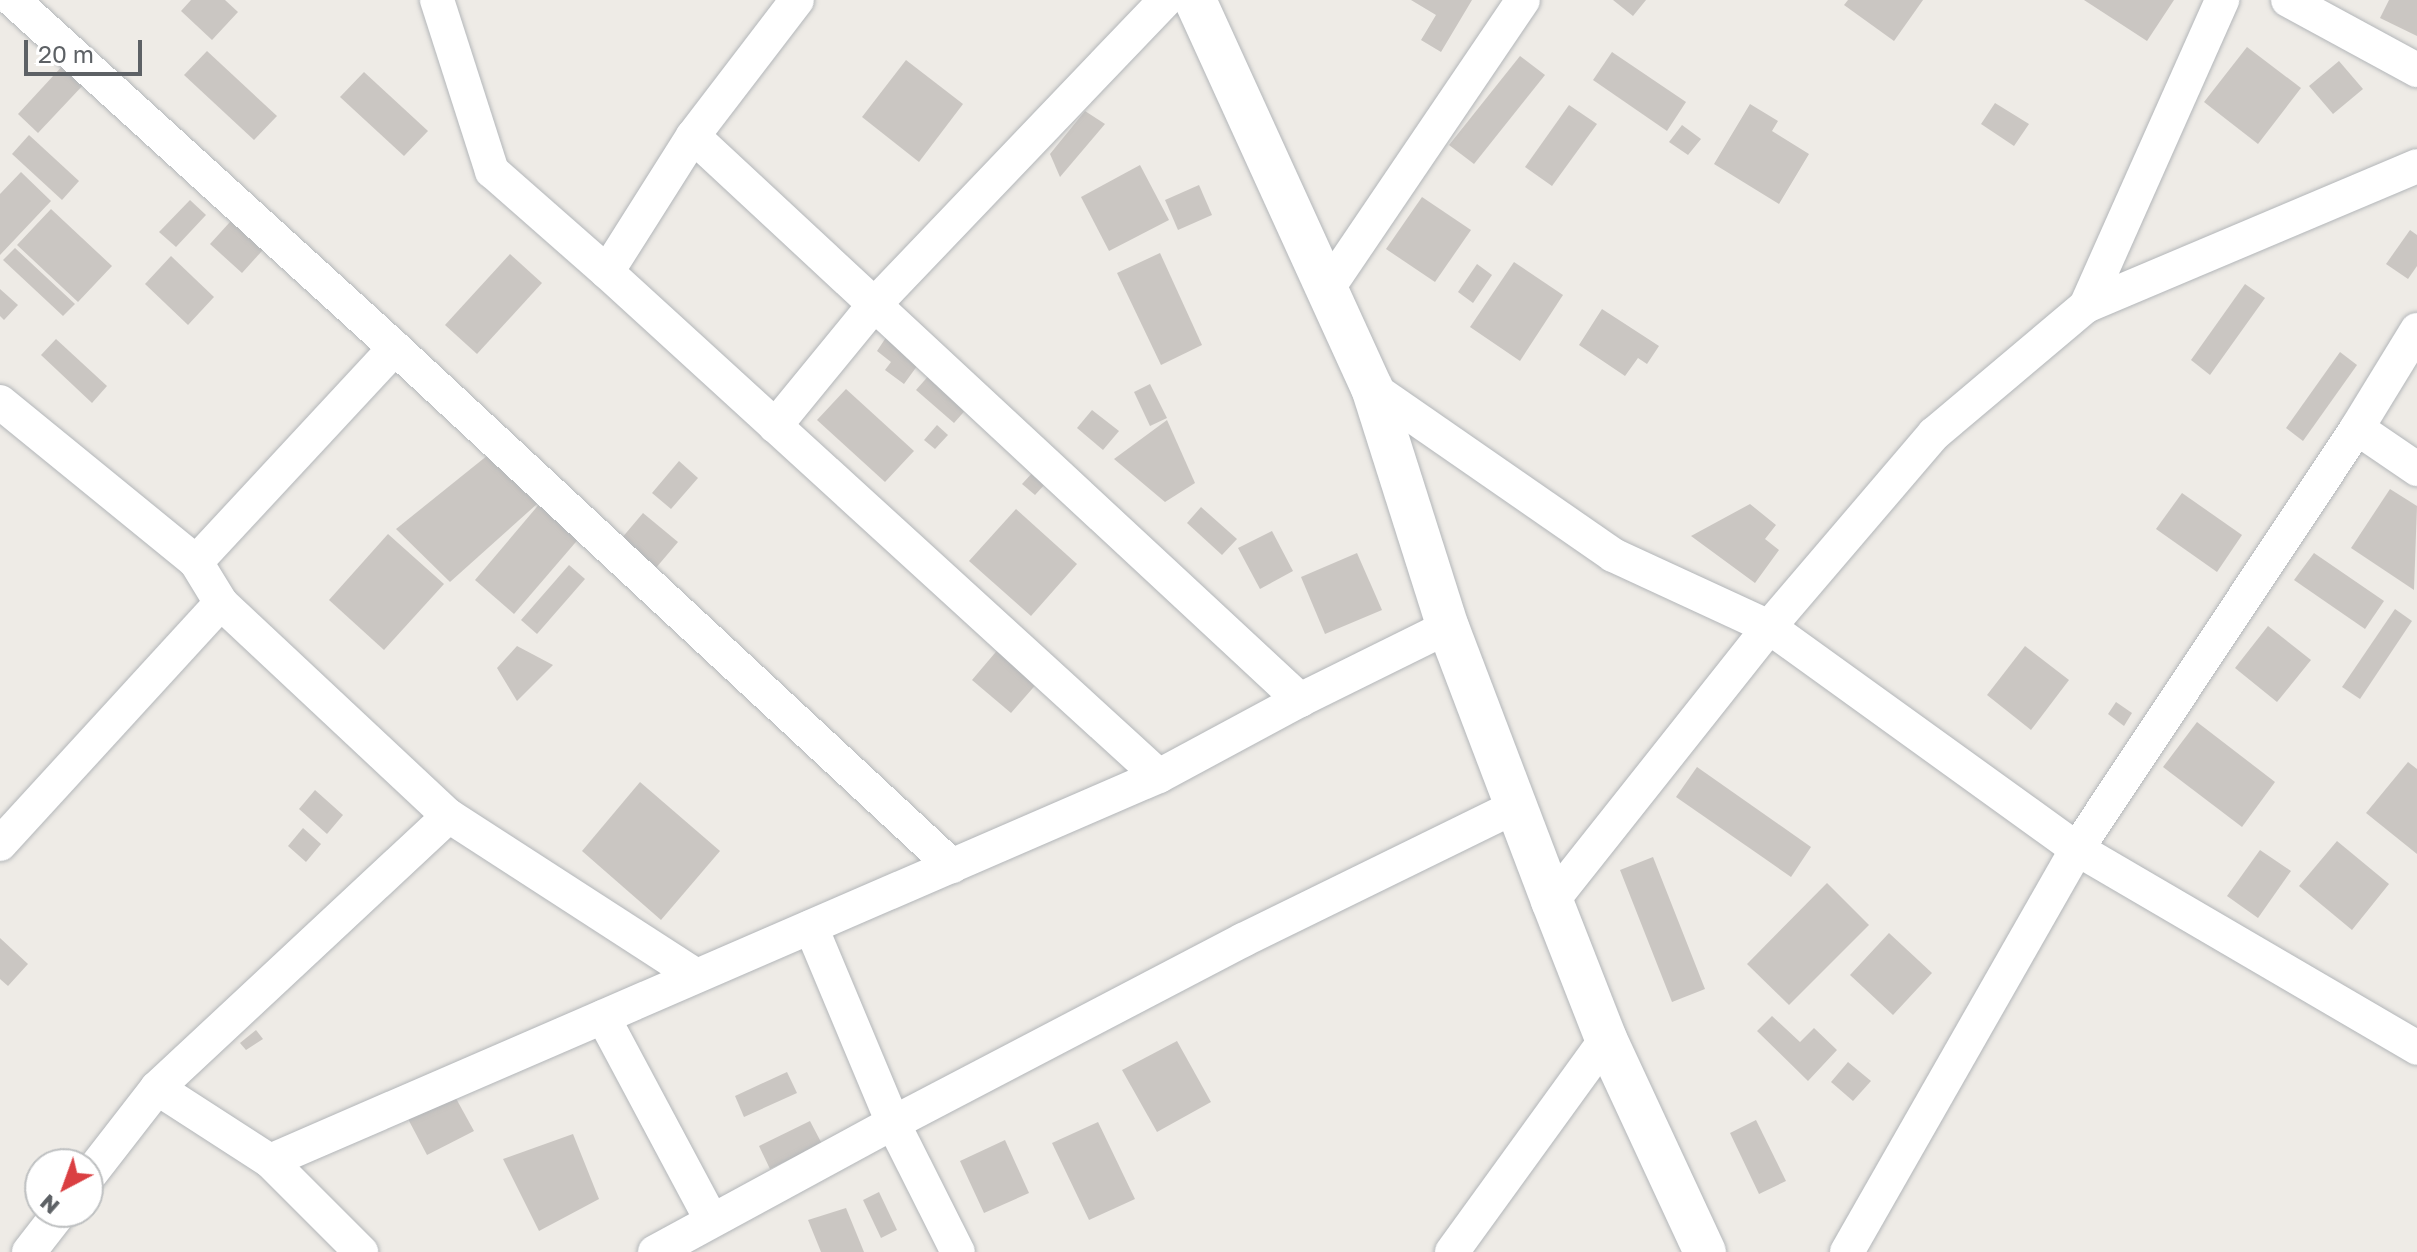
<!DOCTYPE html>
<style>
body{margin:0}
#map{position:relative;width:2417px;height:1252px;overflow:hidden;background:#eeebe6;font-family:"Golos Text",sans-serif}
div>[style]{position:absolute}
.building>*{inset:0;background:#cac6c2}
.roads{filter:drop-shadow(0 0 2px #b3b6b9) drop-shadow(0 0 2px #b3b6b9)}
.minor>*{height:34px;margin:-17px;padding:0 17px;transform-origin:17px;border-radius:17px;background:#fff}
.tertiary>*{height:42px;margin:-21px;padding:0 21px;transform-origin:21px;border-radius:21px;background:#fff}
span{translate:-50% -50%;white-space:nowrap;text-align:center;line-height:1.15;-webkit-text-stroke:6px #fff;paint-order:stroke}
.north{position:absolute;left:24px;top:1148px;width:80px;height:80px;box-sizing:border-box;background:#fff;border:2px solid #bec0c1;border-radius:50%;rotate:221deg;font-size:22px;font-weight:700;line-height:32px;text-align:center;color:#5d6165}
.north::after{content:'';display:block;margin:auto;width:28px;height:36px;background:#da3f42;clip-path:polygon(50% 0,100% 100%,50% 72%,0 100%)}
.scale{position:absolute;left:24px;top:40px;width:118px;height:36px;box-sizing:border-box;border:4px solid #5d6165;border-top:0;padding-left:10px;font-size:24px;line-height:28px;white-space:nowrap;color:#5d6165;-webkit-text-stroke:6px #fff;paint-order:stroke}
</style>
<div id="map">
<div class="building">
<i style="clip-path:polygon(191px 0,225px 0,238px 12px,212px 40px,181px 11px)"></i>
<i style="clip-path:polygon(1411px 0,1472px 0,1441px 52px,1421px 40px,1436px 15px)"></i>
<i style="clip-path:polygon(1613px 0,1646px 0,1633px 16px)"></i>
<i style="clip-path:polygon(1848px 0,1923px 0,1894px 41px,1844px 5px)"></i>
<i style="clip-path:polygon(2084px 0,2174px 0,2147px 41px)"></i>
<i style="clip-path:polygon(2389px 0,2417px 0,2417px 36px,2380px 18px)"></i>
<i style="clip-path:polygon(2247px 47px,2301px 88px,2258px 144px,2204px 102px)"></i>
<i style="clip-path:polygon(207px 51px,277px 116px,254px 140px,184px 75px)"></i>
<i style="clip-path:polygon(1612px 52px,1686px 102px,1667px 131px,1593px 80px)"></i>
<i style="clip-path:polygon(1520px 56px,1545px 75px,1474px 164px,1449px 145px)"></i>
<i style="clip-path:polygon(906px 60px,963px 104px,919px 162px,862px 117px)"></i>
<i style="clip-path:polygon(2339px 61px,2363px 89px,2333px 114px,2309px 86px)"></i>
<i style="clip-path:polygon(66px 62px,86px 82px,38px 133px,18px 114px)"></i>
<i style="clip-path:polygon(364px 72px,428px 131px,404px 156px,340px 97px)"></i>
<i style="clip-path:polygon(1995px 103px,2029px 124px,2014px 146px,1981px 124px)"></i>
<i style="clip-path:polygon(1750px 104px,1778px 121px,1772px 131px,1809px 154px,1779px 204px,1714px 164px)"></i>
<i style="clip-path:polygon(1569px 105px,1597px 124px,1552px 186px,1525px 167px)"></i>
<i style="clip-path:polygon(1085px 111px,1105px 124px,1060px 177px,1050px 154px)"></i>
<i style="clip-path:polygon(1682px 125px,1701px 139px,1688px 155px,1669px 142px)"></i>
<i style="clip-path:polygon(29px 135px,79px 181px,62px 200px,12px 154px)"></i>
<i style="clip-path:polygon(1140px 165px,1169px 220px,1109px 251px,1081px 197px)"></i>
<i style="clip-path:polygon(21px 172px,51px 201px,0 255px,0 194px)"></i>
<i style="clip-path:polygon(1199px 185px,1212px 215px,1178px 230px,1165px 200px)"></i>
<i style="clip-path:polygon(1422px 197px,1471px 230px,1435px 282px,1386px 249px)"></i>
<i style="clip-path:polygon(190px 200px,206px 215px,176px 247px,159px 232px)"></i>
<i style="clip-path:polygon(51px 209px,112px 266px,78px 302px,17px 245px)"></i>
<i style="clip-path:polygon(239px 212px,271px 241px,242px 273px,210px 244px)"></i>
<i style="clip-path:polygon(2410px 230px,2417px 235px,2417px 266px,2408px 279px,2386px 264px)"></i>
<i style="clip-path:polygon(15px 248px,75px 304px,63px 316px,3px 260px)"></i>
<i style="clip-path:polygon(1160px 253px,1202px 345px,1161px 365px,1117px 273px)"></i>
<i style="clip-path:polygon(510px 254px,542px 283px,477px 354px,445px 325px)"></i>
<i style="clip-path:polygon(171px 256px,214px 297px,188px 325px,145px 284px)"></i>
<i style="clip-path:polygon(1514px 262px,1563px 295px,1520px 361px,1470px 327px)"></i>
<i style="clip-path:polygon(1477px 264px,1492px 275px,1473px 303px,1458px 292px)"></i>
<i style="clip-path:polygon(2245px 284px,2265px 298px,2210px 375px,2191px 360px)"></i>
<i style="clip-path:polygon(0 289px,18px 305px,4px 320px,0 316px)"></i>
<i style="clip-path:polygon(1602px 309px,1659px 346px,1647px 364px,1638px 358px,1625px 376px,1579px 345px)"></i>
<i style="clip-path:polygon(887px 336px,920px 362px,904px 384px,885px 370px,891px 362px,877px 351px)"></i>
<i style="clip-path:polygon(56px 339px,107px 386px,92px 403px,41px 355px)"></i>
<i style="clip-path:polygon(2340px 352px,2357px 365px,2303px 441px,2286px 428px)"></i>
<i style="clip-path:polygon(931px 373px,969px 406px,954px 423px,916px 390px)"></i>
<i style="clip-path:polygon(1150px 384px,1167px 418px,1150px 426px,1134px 392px)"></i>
<i style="clip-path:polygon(846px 389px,914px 451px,885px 482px,817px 420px)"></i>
<i style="clip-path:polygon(1092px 410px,1119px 431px,1103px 450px,1077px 428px)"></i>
<i style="clip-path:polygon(1167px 420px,1195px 483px,1165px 502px,1114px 459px)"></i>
<i style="clip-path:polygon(937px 425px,948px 435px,935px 449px,924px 440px)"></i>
<i style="clip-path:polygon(488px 455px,537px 504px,450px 582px,396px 529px)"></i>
<i style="clip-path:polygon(679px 461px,698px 478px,671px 509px,652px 493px)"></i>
<i style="clip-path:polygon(1034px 471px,1046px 483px,1035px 495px,1022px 484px)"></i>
<i style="clip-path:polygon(2390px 489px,2417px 506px,2414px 590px,2351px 548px)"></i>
<i style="clip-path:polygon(2182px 493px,2242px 535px,2217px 572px,2156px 529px)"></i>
<i style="clip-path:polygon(541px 502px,581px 536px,514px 614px,475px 580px)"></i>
<i style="clip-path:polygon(1750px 504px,1776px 525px,1765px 539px,1779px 550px,1755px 583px,1691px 536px)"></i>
<i style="clip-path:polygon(1201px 507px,1237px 539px,1222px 555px,1187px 523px)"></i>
<i style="clip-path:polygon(1016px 509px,1077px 564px,1031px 616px,969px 561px)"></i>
<i style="clip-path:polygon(643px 513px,678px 542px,655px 569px,621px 539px)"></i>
<i style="clip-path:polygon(1272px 531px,1293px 571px,1260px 589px,1238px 548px)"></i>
<i style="clip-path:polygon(388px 534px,444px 584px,384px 650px,329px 600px)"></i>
<i style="clip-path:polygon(1357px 553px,1382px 610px,1325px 634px,1301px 577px)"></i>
<i style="clip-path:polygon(2314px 553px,2384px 601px,2365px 629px,2294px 580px)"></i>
<i style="clip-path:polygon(569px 565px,585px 579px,537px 634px,521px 620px)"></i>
<i style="clip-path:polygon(2395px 609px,2412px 621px,2360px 699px,2342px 687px)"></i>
<i style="clip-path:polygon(2268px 626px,2311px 660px,2277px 702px,2235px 668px)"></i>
<i style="clip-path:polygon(517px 646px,553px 665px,517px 701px,497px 668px)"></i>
<i style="clip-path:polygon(2025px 646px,2069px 680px,2031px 730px,1987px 695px)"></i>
<i style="clip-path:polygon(1000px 647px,1039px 681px,1011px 713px,972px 680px)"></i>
<i style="clip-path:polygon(2116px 702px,2132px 713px,2124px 726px,2108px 714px)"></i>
<i style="clip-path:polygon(2197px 722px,2275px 782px,2242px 827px,2163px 767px)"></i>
<i style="clip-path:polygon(2408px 762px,2417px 769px,2417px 854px,2366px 813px)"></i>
<i style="clip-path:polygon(1697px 767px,1811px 847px,1791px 877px,1676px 797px)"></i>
<i style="clip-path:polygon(640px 782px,720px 851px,661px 920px,582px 851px)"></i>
<i style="clip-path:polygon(315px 790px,343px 815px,327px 834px,299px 809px)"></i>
<i style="clip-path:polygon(303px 828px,321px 844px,306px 862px,288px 846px)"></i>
<i style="clip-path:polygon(2337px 841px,2389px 884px,2352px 930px,2299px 886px)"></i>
<i style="clip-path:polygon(2260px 850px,2291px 871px,2258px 918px,2227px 896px)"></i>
<i style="clip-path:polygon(1653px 857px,1705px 989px,1672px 1002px,1620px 870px)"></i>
<i style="clip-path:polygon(1827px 883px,1869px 925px,1789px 1005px,1747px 964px)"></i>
<i style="clip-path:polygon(1889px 933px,1932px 973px,1893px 1015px,1850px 975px)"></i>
<i style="clip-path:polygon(0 938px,28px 964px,8px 986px,0 979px)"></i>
<i style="clip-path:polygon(1772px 1016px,1800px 1042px,1814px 1028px,1837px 1050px,1808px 1081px,1757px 1031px)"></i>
<i style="clip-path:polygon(256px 1030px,263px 1039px,246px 1050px,240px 1043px)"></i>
<i style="clip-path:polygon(1177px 1041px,1211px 1102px,1157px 1132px,1122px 1070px)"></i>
<i style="clip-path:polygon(1848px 1062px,1871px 1081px,1853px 1101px,1831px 1082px)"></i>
<i style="clip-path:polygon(787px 1072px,797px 1093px,744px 1117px,735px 1096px)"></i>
<i style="clip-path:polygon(453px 1093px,474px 1131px,427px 1155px,407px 1117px)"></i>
<i style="clip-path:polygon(1756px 1120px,1786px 1181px,1759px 1194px,1730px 1133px)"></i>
<i style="clip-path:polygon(810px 1121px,822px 1144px,770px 1169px,759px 1146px)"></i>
<i style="clip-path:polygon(1098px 1122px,1135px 1199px,1089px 1220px,1052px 1143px)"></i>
<i style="clip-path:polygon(573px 1134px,599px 1199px,539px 1231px,503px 1159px)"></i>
<i style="clip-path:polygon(1005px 1140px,1029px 1193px,984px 1213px,960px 1161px)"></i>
<i style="clip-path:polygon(879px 1192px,897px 1230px,881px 1238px,863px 1200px)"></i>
<i style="clip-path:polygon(846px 1208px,864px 1252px,821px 1252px,808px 1220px)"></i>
</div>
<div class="roads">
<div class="minor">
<i style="left:13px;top:0;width:517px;rotate:42.33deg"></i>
<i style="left:395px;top:348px;width:761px;rotate:42.92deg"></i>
<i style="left:437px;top:0;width:180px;rotate:72.2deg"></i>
<i style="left:492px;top:171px;width:153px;rotate:41.3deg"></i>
<i style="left:607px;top:272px;width:747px;rotate:42.4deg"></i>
<i style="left:2288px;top:0;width:147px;rotate:28.5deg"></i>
<i style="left:693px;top:136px;width:829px;rotate:42.9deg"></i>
<i style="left:607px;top:272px;width:161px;rotate:-57.7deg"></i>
<i style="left:693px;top:136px;width:171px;rotate:-52.6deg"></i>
<i style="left:1326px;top:291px;width:351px;rotate:-55.9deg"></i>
<i style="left:2086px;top:306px;width:359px;rotate:-22.9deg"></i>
<i style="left:1372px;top:388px;width:293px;rotate:34.7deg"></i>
<i style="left:1613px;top:555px;width:172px;rotate:24.8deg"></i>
<i style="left:1769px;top:627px;width:380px;rotate:35.8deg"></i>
<i style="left:2077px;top:849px;width:394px;rotate:30.3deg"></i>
<i style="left:0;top:402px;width:253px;rotate:39.2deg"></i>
<i style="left:196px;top:562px;width:48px;rotate:58.6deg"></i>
<i style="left:221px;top:603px;width:312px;rotate:43.1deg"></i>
<i style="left:449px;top:816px;width:293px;rotate:32.9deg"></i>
<i style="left:775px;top:426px;width:156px;rotate:-50.7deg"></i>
<i style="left:874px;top:305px;width:422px;rotate:-46.3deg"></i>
<i style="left:2357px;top:428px;width:73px;rotate:34.3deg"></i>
<i style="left:196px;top:562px;width:292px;rotate:-47.1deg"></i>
<i style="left:0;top:844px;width:327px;rotate:-47.5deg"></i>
<i style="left:1552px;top:901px;width:350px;rotate:-51.6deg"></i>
<i style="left:1769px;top:627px;width:254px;rotate:-49.5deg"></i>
<i style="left:1934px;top:434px;width:199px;rotate:-40.1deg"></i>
<i style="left:2086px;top:306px;width:335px;rotate:-66deg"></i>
<i style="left:811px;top:927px;width:212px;rotate:67.3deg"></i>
<i style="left:893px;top:1123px;width:144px;rotate:63.3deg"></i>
<i style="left:603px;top:1017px;width:229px;rotate:61.9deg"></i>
<i style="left:157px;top:1088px;width:135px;rotate:32.9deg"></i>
<i style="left:270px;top:1161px;width:129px;rotate:45deg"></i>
<i style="left:270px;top:1161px;width:969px;rotate:-23.42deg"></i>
<i style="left:1159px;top:776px;width:160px;rotate:-28.3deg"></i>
<i style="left:1300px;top:700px;width:165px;rotate:-26.3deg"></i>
<i style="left:88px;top:1177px;width:113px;rotate:-52.2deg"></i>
<i style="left:157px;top:1088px;width:399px;rotate:-43deg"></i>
<i style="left:29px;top:1252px;width:51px;rotate:-52.2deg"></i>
<i style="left:655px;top:1252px;width:271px;rotate:-28.5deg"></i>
<i style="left:893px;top:1123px;width:395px;rotate:-27.6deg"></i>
<i style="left:1243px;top:940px;width:304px;rotate:-26.1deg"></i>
<i style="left:1452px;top:1252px;width:263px;rotate:-54.1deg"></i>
<i style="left:1847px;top:1252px;width:464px;rotate:-60.3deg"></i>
<i style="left:2077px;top:849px;width:506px;rotate:-56.37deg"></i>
<i style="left:2357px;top:428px;width:115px;rotate:-58.5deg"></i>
</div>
<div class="tertiary">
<i style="left:1195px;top:0;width:426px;rotate:65.5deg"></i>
<i style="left:1372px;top:388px;width:251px;rotate:72.4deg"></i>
<i style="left:1448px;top:627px;width:293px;rotate:69.2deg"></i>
<i style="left:1552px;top:901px;width:148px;rotate:68.6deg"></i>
<i style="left:1606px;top:1039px;width:235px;rotate:65.1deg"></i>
</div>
</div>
<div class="north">N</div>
<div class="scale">20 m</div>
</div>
